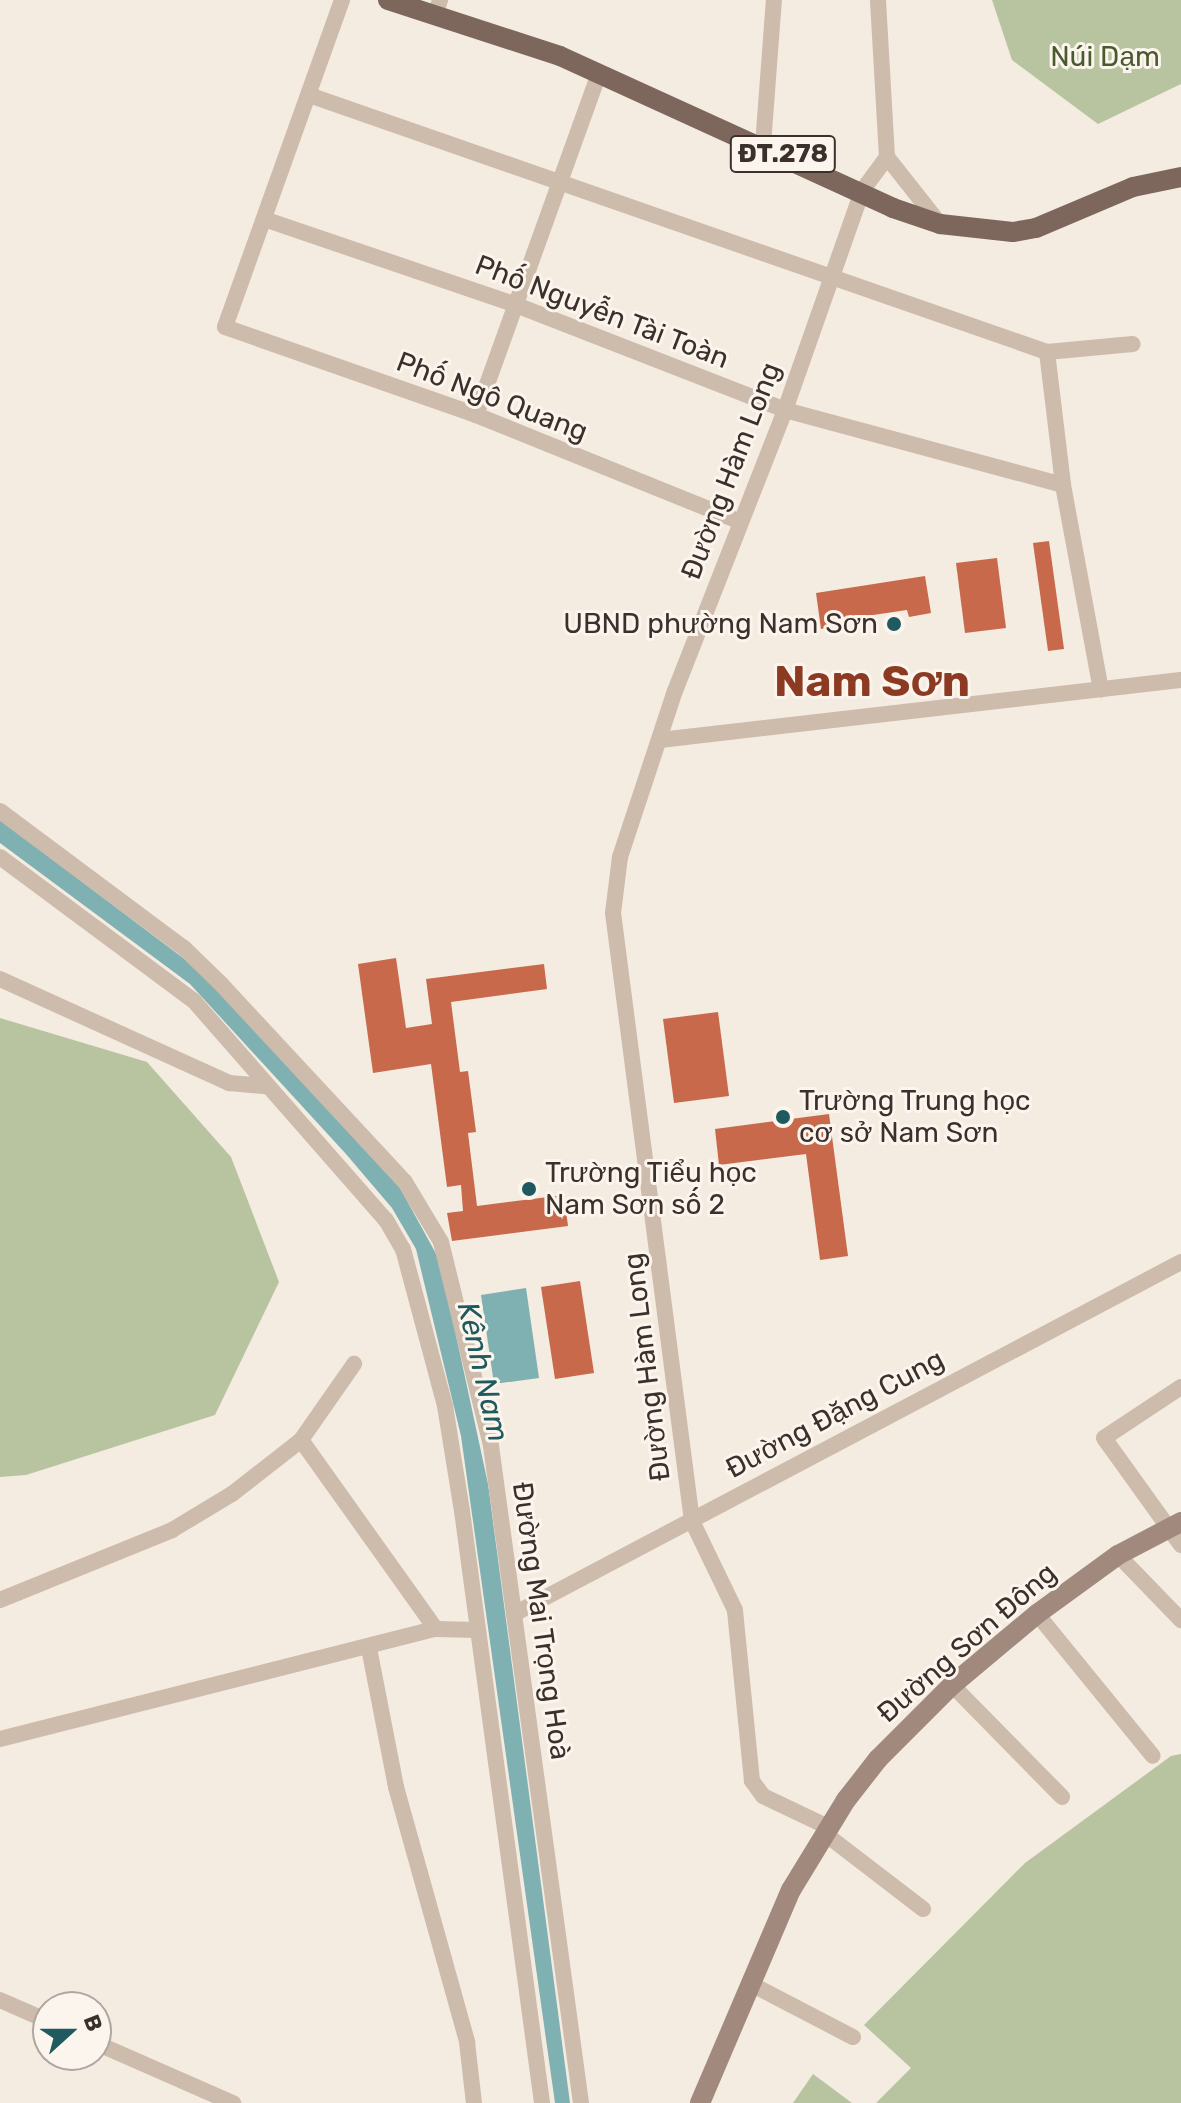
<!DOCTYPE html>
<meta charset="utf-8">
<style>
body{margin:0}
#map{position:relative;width:1181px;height:2103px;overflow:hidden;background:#f4ebe1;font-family:Rubik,sans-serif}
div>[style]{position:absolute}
.green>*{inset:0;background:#b8c4a0}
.water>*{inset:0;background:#7fb0b2}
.building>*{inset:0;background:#c8694b}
.street>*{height:16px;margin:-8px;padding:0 8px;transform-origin:8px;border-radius:8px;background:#cdbbac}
.secondary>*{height:20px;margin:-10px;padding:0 10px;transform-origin:10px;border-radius:10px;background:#a18a7d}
.primary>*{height:20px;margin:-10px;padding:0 10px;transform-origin:10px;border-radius:10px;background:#7d675c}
.dots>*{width:22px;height:22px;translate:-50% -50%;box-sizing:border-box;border:4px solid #fbf5ee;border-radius:50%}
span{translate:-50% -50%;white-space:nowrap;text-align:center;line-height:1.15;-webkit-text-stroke:6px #fbf5ee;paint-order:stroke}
.shield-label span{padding:2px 6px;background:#fbf5ee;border:2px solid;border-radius:6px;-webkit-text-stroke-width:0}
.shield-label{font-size:26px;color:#3b302b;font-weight:700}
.park-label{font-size:28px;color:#4a5a2e}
.street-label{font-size:28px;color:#3b302b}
.poi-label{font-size:28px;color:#3b302b}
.right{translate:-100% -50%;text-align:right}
.left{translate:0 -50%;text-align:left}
.water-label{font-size:30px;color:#1f5a5e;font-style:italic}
.town-label{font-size:44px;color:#8c3b22;font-weight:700}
.north{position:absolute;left:32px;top:1991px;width:80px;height:80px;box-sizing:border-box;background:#fbf5ee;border:2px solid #aea6a0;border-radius:50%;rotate:69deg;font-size:22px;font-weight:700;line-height:32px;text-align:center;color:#3b302b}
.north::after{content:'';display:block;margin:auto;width:28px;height:36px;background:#1f5a5e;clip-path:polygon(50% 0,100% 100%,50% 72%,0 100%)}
</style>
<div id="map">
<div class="green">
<i style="clip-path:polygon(992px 0,1181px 0,1181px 84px,1098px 124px,1012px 60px)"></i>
<i style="clip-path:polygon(0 1018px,147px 1062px,231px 1157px,279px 1282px,215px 1415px,26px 1475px,0 1477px)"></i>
<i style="clip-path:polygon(1181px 1754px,1181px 2103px,876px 2103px,911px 2068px,864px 2025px,1025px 1863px,1171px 1756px)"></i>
<i style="clip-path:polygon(813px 2074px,852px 2103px,793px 2103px)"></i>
</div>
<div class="water">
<i style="clip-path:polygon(0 820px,199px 970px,400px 1188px,440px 1261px,488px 1484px,570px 2103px,555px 2103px,461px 1436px,416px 1249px,392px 1208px,346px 1154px,190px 984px,0 843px)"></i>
<i style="clip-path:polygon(526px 1288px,539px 1378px,494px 1384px,481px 1295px)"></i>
</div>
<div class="building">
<i style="clip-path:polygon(1049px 541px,1064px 649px,1048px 651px,1033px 543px)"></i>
<i style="clip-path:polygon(997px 558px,1006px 628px,965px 633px,956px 563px)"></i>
<i style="clip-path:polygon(925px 576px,931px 613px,909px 617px,907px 610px,839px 620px,840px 626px,821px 629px,816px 593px)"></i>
<i style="clip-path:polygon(396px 958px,406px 1028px,432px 1024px,426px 979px,544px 964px,547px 989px,451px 1002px,460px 1072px,468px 1071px,476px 1132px,468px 1133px,477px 1206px,564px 1195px,568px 1226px,452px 1241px,447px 1213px,463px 1211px,461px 1185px,447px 1187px,431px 1064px,373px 1073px,358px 964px)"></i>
<i style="clip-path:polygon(718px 1012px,729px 1096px,674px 1103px,663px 1019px)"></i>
<i style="clip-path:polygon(829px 1114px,848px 1256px,820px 1260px,806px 1154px,719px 1165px,715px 1129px)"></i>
<i style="clip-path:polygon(580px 1281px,594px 1373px,555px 1379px,541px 1287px)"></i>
</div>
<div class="street">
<i style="left:342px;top:0;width:347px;rotate:109.7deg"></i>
<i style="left:225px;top:327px;width:266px;rotate:19.3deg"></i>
<i style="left:476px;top:415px;width:284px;rotate:22deg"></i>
<i style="left:436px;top:13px;width:14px;rotate:-73deg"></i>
<i style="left:309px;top:95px;width:781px;rotate:19.2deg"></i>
<i style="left:1047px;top:352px;width:86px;rotate:-5.3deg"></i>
<i style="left:763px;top:145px;width:145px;rotate:-85.7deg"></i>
<i style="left:887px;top:157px;width:85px;rotate:51.7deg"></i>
<i style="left:264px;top:219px;width:266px;rotate:18.8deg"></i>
<i style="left:516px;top:305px;width:289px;rotate:21.3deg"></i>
<i style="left:785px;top:410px;width:288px;rotate:15.1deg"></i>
<i style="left:1047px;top:352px;width:134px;rotate:83.1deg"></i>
<i style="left:1063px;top:485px;width:208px;rotate:79.5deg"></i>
<i style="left:476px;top:415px;width:363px;rotate:-70.2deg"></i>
<i style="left:660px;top:740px;width:524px;rotate:-6.57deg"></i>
<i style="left:0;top:811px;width:229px;rotate:36.7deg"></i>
<i style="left:184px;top:948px;width:52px;rotate:44.2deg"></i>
<i style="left:221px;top:984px;width:270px;rotate:47.1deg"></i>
<i style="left:405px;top:1182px;width:70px;rotate:59deg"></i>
<i style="left:441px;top:1242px;width:210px;rotate:76.2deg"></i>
<i style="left:491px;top:1446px;width:663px;rotate:82.2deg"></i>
<i style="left:0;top:857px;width:242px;rotate:36.6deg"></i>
<i style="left:194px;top:1001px;width:291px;rotate:48.8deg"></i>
<i style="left:386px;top:1220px;width:34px;rotate:60deg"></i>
<i style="left:403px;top:1249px;width:163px;rotate:75deg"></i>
<i style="left:445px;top:1406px;width:106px;rotate:80.8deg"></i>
<i style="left:462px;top:1511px;width:597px;rotate:82.3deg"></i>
<i style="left:0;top:979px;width:252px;rotate:24.4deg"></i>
<i style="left:229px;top:1083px;width:38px;rotate:5deg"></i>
<i style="left:1181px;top:1387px;width:92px;rotate:146.5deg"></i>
<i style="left:1104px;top:1438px;width:132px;rotate:54.3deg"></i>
<i style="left:301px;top:1440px;width:232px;rotate:54.5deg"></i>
<i style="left:1118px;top:1555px;width:91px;rotate:45.9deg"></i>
<i style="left:0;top:1600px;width:186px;rotate:-22.1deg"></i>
<i style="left:172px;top:1530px;width:70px;rotate:-31deg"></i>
<i style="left:232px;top:1494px;width:88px;rotate:-38deg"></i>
<i style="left:301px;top:1440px;width:93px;rotate:-55.1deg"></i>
<i style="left:514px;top:1614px;width:754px;rotate:-27.82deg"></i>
<i style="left:1037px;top:1614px;width:183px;rotate:50.8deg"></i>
<i style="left:369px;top:1648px;width:142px;rotate:79deg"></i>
<i style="left:396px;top:1787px;width:265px;rotate:74.4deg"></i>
<i style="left:467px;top:2042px;width:61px;rotate:83.5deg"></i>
<i style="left:952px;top:1685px;width:157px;rotate:45.5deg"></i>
<i style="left:0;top:1739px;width:450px;rotate:-14.2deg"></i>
<i style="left:436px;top:1629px;width:41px;rotate:1.4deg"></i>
<i style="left:828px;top:1827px;width:72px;rotate:-154.5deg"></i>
<i style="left:763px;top:1796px;width:19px;rotate:-126deg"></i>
<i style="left:752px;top:1781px;width:172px;rotate:-95.7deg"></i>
<i style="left:735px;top:1610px;width:99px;rotate:-115.8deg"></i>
<i style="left:692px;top:1521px;width:613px;rotate:-97.4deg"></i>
<i style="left:613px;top:913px;width:56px;rotate:-82.9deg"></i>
<i style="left:620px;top:857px;width:175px;rotate:-71.7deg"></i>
<i style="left:675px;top:691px;width:302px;rotate:-68.6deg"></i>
<i style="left:785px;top:410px;width:232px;rotate:-70.6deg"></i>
<i style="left:862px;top:191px;width:42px;rotate:-53.7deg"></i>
<i style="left:887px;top:157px;width:157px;rotate:-93.3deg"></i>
<i style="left:824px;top:1833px;width:125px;rotate:37.5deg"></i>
<i style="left:751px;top:1984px;width:115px;rotate:27.5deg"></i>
<i style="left:0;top:2000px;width:52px;rotate:23.6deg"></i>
<i style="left:96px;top:2043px;width:150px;rotate:23.7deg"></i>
</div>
<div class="secondary">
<i style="left:700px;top:2103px;width:232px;rotate:-66.9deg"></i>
<i style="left:791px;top:1890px;width:105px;rotate:-58.6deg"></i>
<i style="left:846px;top:1800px;width:52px;rotate:-52deg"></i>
<i style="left:878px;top:1759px;width:105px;rotate:-45deg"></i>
<i style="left:952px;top:1685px;width:111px;rotate:-39.9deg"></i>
<i style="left:1037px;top:1614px;width:100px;rotate:-36.1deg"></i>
<i style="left:1118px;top:1555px;width:71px;rotate:-27.6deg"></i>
</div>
<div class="primary">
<i style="left:388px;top:0;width:181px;rotate:18deg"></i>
<i style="left:560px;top:56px;width:366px;rotate:24.5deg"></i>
<i style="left:893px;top:208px;width:50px;rotate:18.8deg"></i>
<i style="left:940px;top:224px;width:73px;rotate:6.3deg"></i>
<i style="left:1013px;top:232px;width:23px;rotate:-10deg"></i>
<i style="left:1036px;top:228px;width:105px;rotate:-22.9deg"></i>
<i style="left:1133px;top:187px;width:49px;rotate:-11.8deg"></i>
</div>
<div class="dots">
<i style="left:894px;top:624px;background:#1f5a5e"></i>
<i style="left:783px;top:1117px;background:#1f5a5e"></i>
<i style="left:529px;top:1189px;background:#1f5a5e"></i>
</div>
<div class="shield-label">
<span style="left:783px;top:154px">ĐT.278</span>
</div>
<div class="park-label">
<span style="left:1105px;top:57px">Núi Dạm</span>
</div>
<div class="street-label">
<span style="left:602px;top:312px;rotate:21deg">Phố Nguyễn Tài Toàn</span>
<span style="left:492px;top:397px;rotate:21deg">Phố Ngô Quang</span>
<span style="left:731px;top:471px;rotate:-69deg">Đường Hàm Long</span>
<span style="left:647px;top:1367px;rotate:-97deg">Đường Hàm Long</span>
<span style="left:835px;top:1414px;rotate:-28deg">Đường Đặng Cung</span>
<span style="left:541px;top:1621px;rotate:82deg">Đường Mai Trọng Hoà</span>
<span style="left:967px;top:1643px;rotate:-41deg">Đường Sơn Đông</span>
</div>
<div class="poi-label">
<span class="right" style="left:878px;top:624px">UBND phường Nam Sơn</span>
<span class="left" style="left:799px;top:1117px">Trường Trung học<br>cơ sở Nam Sơn</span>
<span class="left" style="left:545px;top:1189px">Trường Tiểu học<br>Nam Sơn số 2</span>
</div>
<div class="water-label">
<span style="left:483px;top:1372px;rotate:77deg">Kênh Nam</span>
</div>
<div class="town-label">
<span style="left:872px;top:681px">Nam Sơn</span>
</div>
<div class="north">B</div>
</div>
